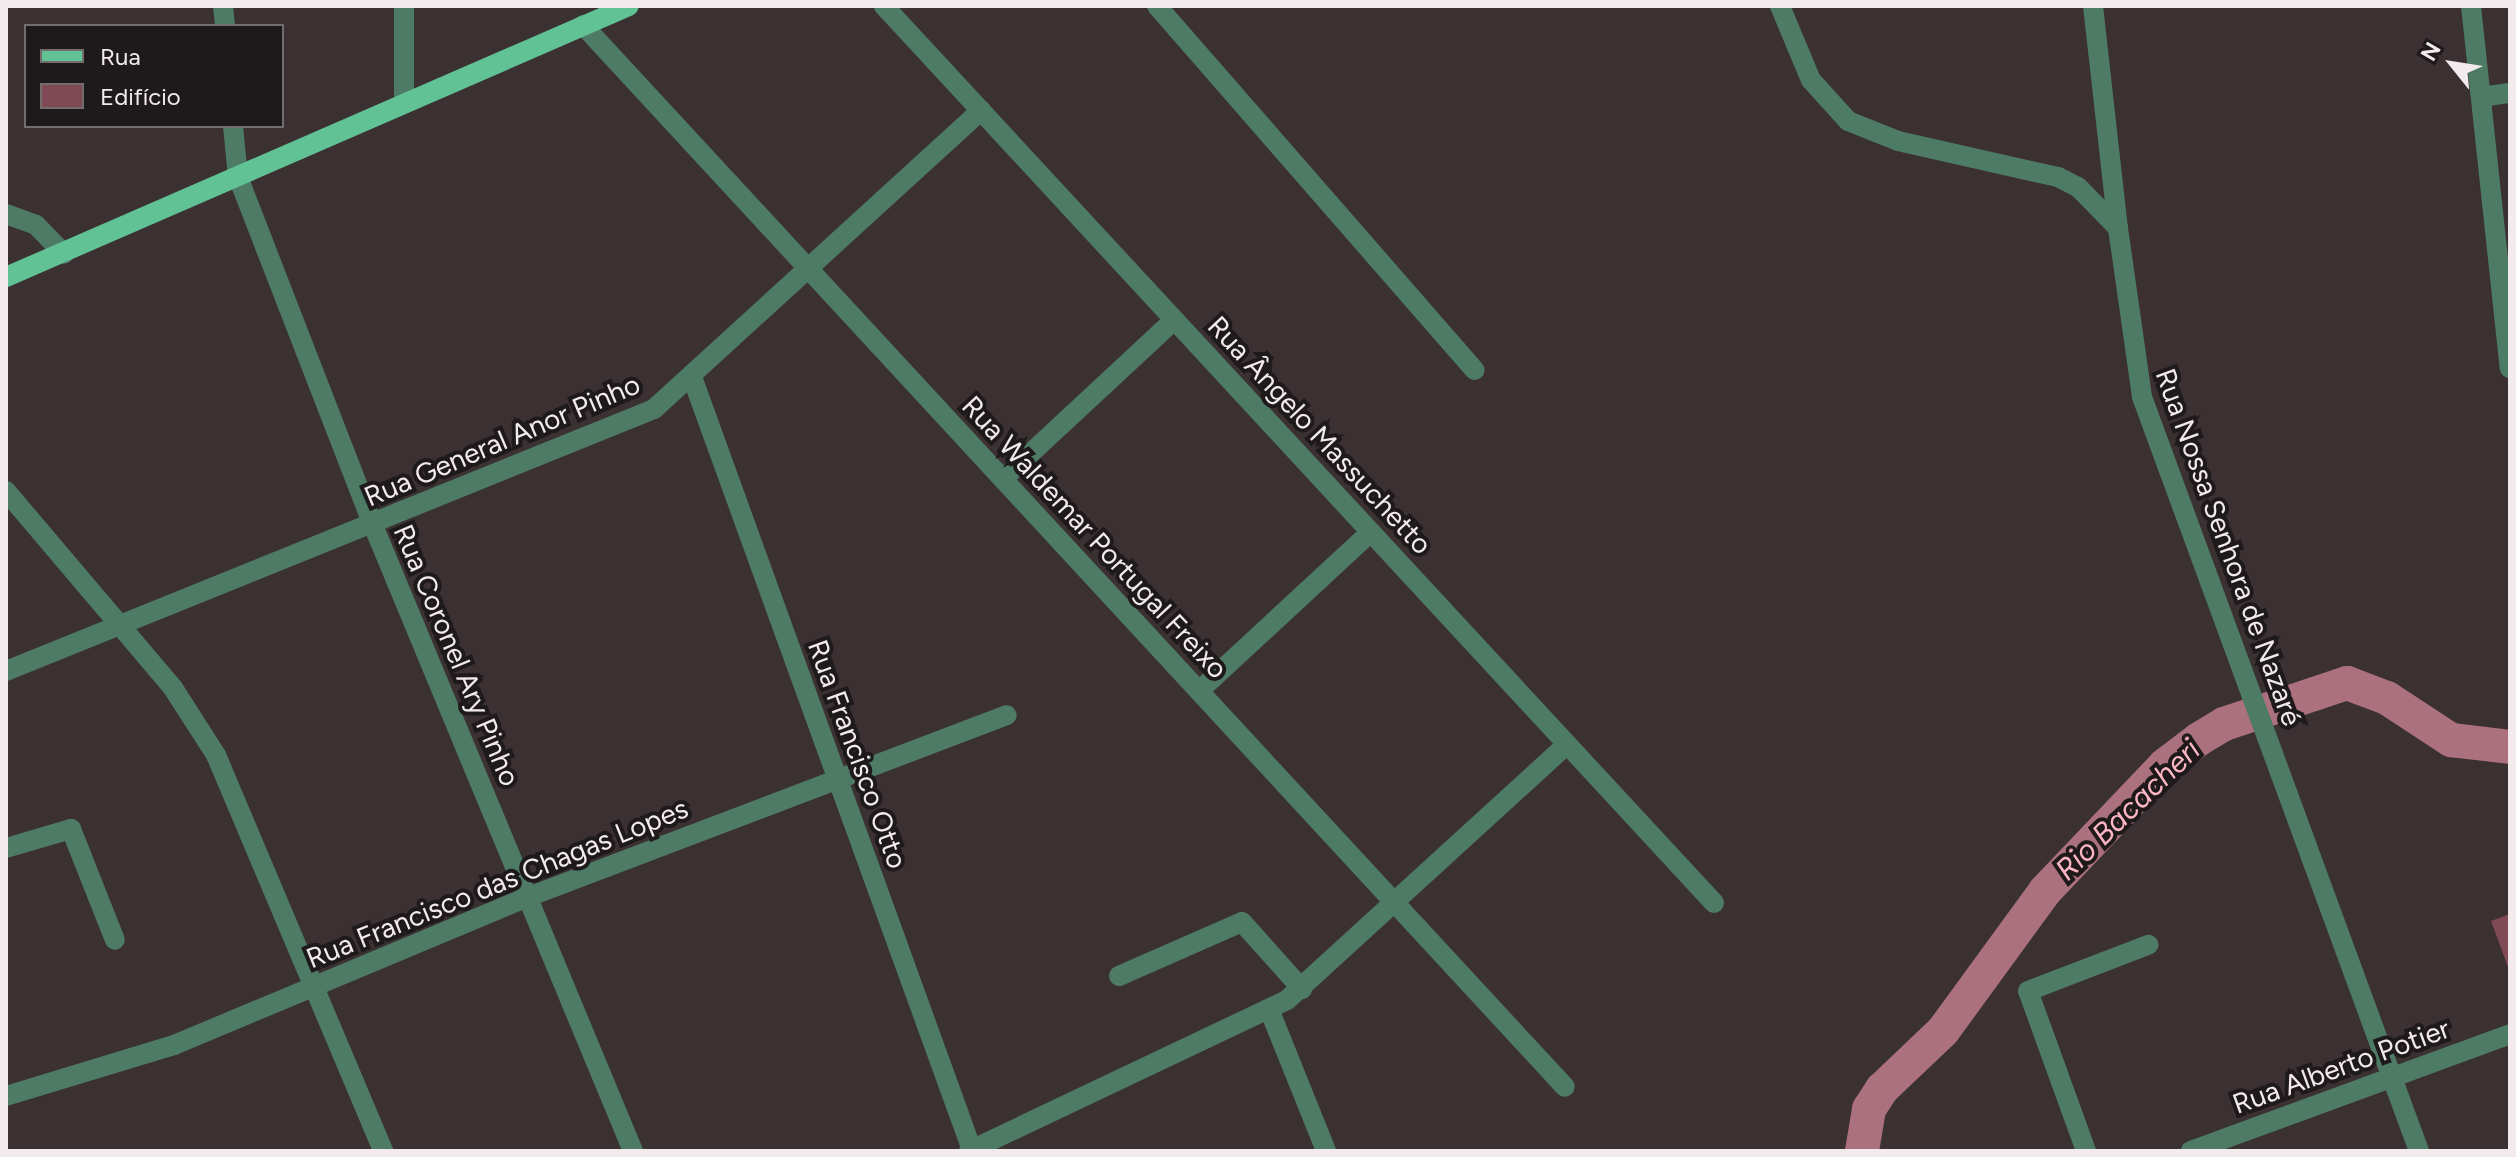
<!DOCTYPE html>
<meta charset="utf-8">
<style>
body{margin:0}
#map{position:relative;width:2516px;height:1157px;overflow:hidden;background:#3b3032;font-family:Figtree,sans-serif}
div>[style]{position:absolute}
.river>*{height:34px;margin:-17px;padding:0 17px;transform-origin:17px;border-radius:17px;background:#ac717e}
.building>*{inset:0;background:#804956}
.minor>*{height:20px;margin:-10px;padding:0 10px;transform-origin:10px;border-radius:10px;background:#4e7b65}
.major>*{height:20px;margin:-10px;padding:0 10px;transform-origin:10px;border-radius:10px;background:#60c295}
span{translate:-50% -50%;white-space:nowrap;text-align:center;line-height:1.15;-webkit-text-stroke:8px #1e191a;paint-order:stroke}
.street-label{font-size:28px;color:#f2eaec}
.water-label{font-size:30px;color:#fcb5c3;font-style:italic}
.frame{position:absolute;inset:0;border:8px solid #f2eaec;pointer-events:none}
.legend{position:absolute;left:24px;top:24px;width:260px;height:104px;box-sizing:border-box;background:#1e191a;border:2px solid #736d6e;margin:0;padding:10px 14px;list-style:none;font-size:24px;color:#f2eaec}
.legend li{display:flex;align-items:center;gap:16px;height:40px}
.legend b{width:40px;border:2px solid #736d6e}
.north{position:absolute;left:2412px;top:24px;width:80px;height:80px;-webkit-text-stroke:6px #1e191a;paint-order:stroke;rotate:300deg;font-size:22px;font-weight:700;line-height:32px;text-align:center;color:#f2eaec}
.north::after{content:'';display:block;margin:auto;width:28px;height:36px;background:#f2eaec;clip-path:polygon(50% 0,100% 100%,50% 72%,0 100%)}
</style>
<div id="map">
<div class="river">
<i style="left:1862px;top:1151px;width:43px;rotate:-80.5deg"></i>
<i style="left:1869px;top:1109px;width:24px;rotate:-57deg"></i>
<i style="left:1882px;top:1089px;width:84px;rotate:-43.6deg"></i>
<i style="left:1943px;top:1031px;width:173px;rotate:-53.9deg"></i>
<i style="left:2045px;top:891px;width:174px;rotate:-46.4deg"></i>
<i style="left:2165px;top:765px;width:43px;rotate:-37.4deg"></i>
<i style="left:2199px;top:739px;width:29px;rotate:-31deg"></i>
<i style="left:2224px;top:724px;width:130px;rotate:-18.4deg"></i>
<i style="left:2347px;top:683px;width:43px;rotate:20.6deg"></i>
<i style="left:2387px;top:698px;width:77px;rotate:33.3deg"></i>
<i style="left:2451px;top:740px;width:59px;rotate:6.8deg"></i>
</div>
<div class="building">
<i style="clip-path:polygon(2510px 914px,2510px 967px,2508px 967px,2491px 921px)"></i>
</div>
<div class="minor">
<i style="left:223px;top:6px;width:20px;rotate:84deg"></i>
<i style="left:404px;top:6px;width:97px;rotate:90deg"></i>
<i style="left:884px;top:6px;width:1222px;rotate:47.22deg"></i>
<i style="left:1157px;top:6px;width:483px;rotate:48.9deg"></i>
<i style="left:1780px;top:6px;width:80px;rotate:67.3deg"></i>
<i style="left:1811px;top:80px;width:55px;rotate:47.9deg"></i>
<i style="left:1848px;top:121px;width:54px;rotate:21.8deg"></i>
<i style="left:1898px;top:141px;width:164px;rotate:12.7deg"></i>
<i style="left:2058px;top:177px;width:22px;rotate:27deg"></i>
<i style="left:2078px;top:187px;width:57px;rotate:45.7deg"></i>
<i style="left:2118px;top:228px;width:171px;rotate:81.9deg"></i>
<i style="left:2142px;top:397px;width:803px;rotate:69.83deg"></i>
<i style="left:2093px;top:6px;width:223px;rotate:83.6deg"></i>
<i style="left:2471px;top:6px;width:364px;rotate:83.9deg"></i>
<i style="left:583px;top:25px;width:1446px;rotate:47.24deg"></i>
<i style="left:2481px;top:97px;width:29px;rotate:-8deg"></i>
<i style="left:233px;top:126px;width:51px;rotate:84.4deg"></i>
<i style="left:238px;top:177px;width:373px;rotate:68.8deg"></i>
<i style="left:373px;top:525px;width:678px;rotate:67.45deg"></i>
<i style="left:6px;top:214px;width:32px;rotate:20deg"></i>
<i style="left:36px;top:225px;width:40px;rotate:46deg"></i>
<i style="left:692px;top:377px;width:822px;rotate:70.09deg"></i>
<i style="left:1003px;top:479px;width:233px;rotate:-42.9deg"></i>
<i style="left:6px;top:491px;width:258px;rotate:49.7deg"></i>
<i style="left:173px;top:688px;width:80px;rotate:57.3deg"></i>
<i style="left:216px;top:755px;width:430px;rotate:67.1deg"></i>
<i style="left:6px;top:671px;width:699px;rotate:-22.01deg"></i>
<i style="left:654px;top:409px;width:443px;rotate:-42.4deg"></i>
<i style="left:1199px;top:691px;width:234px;rotate:-42.8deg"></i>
<i style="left:6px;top:848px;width:68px;rotate:-16.3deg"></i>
<i style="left:71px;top:829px;width:119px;rotate:68.4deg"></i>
<i style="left:1119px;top:976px;width:134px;rotate:-23.7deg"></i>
<i style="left:1242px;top:922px;width:90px;rotate:48.2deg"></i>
<i style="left:1269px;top:1009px;width:153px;rotate:68.1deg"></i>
<i style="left:6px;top:1096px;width:176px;rotate:-16.9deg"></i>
<i style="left:174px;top:1045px;width:384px;rotate:-22.7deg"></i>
<i style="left:528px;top:897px;width:512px;rotate:-20.8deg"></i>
<i style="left:969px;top:1151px;width:352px;rotate:-25.4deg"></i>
<i style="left:1287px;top:1000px;width:379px;rotate:-42.4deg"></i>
<i style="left:2086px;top:1151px;width:170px;rotate:-109.9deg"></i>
<i style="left:2028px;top:991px;width:129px;rotate:-21deg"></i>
<i style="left:2191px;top:1151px;width:340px;rotate:-20.1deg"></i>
</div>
<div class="major">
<i style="left:6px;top:277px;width:679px;rotate:-23.51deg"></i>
</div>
<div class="street-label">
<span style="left:1320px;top:435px;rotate:47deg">Rua Ângelo Massuchetto</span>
<span style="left:502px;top:440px;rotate:-23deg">Rua General Anor Pinho</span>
<span style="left:1095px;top:537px;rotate:47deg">Rua Waldemar Portugal Freixo</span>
<span style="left:2229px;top:547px;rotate:70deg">Rua Nossa Senhora de Nazaré</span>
<span style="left:457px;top:655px;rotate:67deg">Rua Coronel Ary Pinho</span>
<span style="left:858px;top:754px;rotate:70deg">Rua Francisco Otto</span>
<span style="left:497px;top:883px;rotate:-22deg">Rua Francisco das Chagas Lopes</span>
<span style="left:2341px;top:1066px;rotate:-20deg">Rua Alberto Potier</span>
</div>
<div class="water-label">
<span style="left:2128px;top:810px;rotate:-44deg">Rio Bacacheri</span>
</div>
<div class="frame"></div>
<ul class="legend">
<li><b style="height:10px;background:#60c295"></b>Rua</li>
<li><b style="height:22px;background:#804956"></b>Edifício</li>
</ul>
<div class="north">N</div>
</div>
